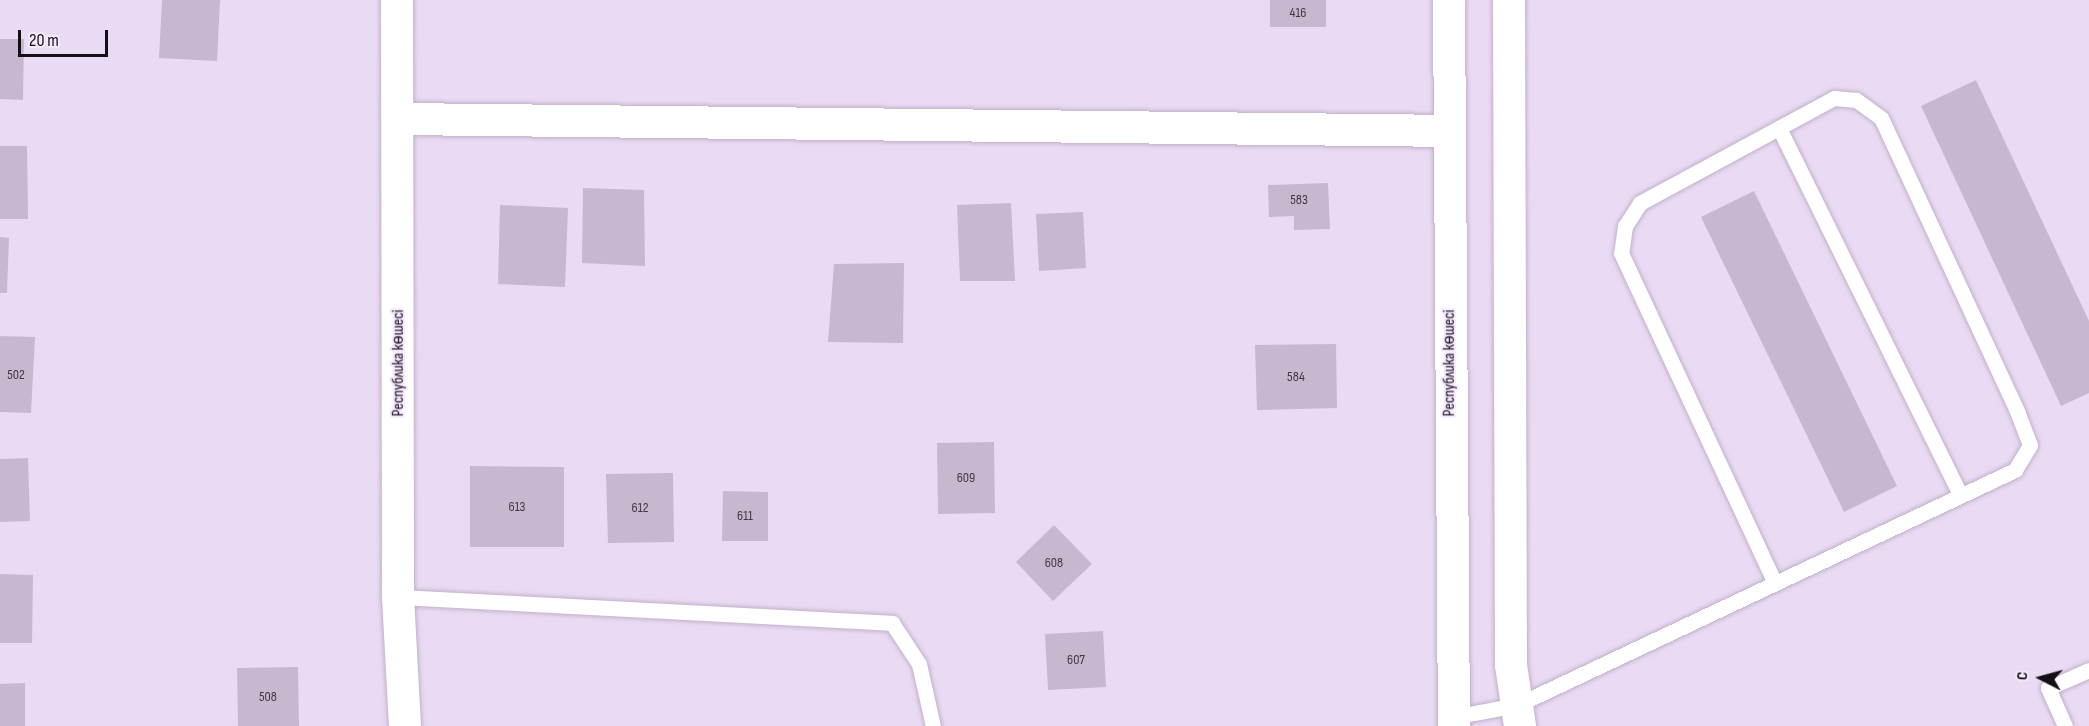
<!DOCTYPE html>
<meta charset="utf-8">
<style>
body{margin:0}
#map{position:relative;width:2089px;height:726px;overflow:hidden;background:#eadbf4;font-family:"Sofia Sans Condensed",sans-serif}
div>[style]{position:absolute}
.building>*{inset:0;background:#c7b7cf}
.roads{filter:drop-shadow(0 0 2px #c0b1c9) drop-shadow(0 0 2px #c0b1c9)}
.lane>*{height:15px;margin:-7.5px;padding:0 7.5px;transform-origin:7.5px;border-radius:7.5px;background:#fff}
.street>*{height:32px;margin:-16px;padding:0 16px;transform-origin:16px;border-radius:16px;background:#fff}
span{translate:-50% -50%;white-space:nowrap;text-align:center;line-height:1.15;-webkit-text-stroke:4.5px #f6e9fd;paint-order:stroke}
.number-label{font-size:14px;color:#413845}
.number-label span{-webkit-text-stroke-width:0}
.street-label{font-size:16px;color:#140e17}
.north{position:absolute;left:2011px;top:648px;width:60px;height:60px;-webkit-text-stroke:4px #f6e9fd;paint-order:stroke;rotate:276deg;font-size:16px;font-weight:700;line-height:24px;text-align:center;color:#140e17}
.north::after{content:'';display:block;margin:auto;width:21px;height:27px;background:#140e17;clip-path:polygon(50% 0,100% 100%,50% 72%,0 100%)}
.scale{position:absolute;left:18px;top:30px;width:90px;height:27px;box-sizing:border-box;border:3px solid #140e17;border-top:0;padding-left:8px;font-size:18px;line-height:21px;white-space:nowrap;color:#140e17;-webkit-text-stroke:4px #f6e9fd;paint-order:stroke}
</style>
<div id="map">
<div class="building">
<i style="clip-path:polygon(162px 0,220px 0,217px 61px,159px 58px)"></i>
<i style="clip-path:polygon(1270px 0,1326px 0,1326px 27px,1270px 27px)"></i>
<i style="clip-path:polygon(0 39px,24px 39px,23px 100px,0 99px)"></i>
<i style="clip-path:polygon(1976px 80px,2089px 321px,2089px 393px,2061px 406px,1921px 106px)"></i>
<i style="clip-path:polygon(0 146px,27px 146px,28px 219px,0 219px)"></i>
<i style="clip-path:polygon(1328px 183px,1330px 229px,1294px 230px,1294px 216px,1269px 217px,1268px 185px)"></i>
<i style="clip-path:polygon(583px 188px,644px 190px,645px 266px,582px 263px)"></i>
<i style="clip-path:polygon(1754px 191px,1897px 486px,1844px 512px,1701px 217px)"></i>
<i style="clip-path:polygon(1011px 203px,1015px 281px,960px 281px,957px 205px)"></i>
<i style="clip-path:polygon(500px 205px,568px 208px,565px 287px,498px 284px)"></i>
<i style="clip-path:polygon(1083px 212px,1086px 268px,1039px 271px,1036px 214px)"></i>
<i style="clip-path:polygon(0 237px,9px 238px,7px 293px,0 293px)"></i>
<i style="clip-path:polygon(904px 263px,903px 343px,828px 342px,834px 264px)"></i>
<i style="clip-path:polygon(0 336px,35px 337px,31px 413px,0 412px)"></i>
<i style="clip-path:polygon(1336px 344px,1337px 408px,1257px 410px,1255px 345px)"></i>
<i style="clip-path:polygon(994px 442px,995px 513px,938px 514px,937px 443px)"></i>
<i style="clip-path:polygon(28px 458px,30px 521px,0 522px,0 459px)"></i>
<i style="clip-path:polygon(470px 466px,564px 467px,564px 547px,470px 547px)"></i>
<i style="clip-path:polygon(673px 473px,674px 542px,608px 543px,606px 474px)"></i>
<i style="clip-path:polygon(723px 491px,768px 492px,768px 541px,722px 541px)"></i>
<i style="clip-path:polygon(1054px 525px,1092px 564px,1053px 601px,1016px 562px)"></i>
<i style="clip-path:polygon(0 574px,33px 575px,32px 643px,0 643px)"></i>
<i style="clip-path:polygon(1103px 631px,1106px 687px,1048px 690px,1045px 634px)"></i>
<i style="clip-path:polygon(298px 667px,299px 726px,238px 726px,237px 668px)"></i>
<i style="clip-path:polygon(25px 683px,25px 726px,0 726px,0 684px)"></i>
</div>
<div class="roads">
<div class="lane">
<i style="left:1779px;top:128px;width:409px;rotate:63.7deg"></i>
<i style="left:398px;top:597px;width:495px;rotate:3deg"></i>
<i style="left:892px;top:623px;width:49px;rotate:56.6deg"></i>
<i style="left:919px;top:664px;width:64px;rotate:77.3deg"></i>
<i style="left:1453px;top:717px;width:65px;rotate:-10.6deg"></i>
<i style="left:1517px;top:705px;width:551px;rotate:-25.26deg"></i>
<i style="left:2015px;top:470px;width:29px;rotate:-59deg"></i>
<i style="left:2030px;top:445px;width:34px;rotate:-111deg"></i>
<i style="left:2018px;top:413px;width:325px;rotate:-114.9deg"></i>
<i style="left:1881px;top:118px;width:31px;rotate:-144deg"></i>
<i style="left:1856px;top:100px;width:22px;rotate:-175deg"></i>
<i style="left:1834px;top:98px;width:221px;rotate:151.6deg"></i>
<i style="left:1640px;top:203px;width:27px;rotate:123deg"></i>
<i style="left:1625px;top:226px;width:27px;rotate:98deg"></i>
<i style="left:1621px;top:253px;width:364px;rotate:65deg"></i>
<i style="left:2065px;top:726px;width:42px;rotate:-114.1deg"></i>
<i style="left:2048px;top:688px;width:45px;rotate:-23.7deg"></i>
</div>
<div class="street">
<i style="left:397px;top:0;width:597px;rotate:89.9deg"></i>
<i style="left:398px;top:597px;width:129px;rotate:86.9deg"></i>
<i style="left:1449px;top:0;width:726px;rotate:89.61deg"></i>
<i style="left:1509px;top:0;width:665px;rotate:89.83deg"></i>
<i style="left:1511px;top:665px;width:62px;rotate:81.6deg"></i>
<i style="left:399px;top:119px;width:1050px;rotate:0.65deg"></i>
</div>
</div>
<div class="number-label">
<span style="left:1298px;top:13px">416</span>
<span style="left:1299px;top:200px">583</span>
<span style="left:16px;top:375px">502</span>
<span style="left:1296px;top:377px">584</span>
<span style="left:966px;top:478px">609</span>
<span style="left:517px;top:507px">613</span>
<span style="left:640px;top:508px">612</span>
<span style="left:745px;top:516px">611</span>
<span style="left:1054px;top:563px">608</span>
<span style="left:1076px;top:660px">607</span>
<span style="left:268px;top:697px">508</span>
</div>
<div class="street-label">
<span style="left:399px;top:363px;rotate:-90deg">Республика көшесі</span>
<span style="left:1450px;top:363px;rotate:-90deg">Республика көшесі</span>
</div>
<div class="north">С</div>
<div class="scale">20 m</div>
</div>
